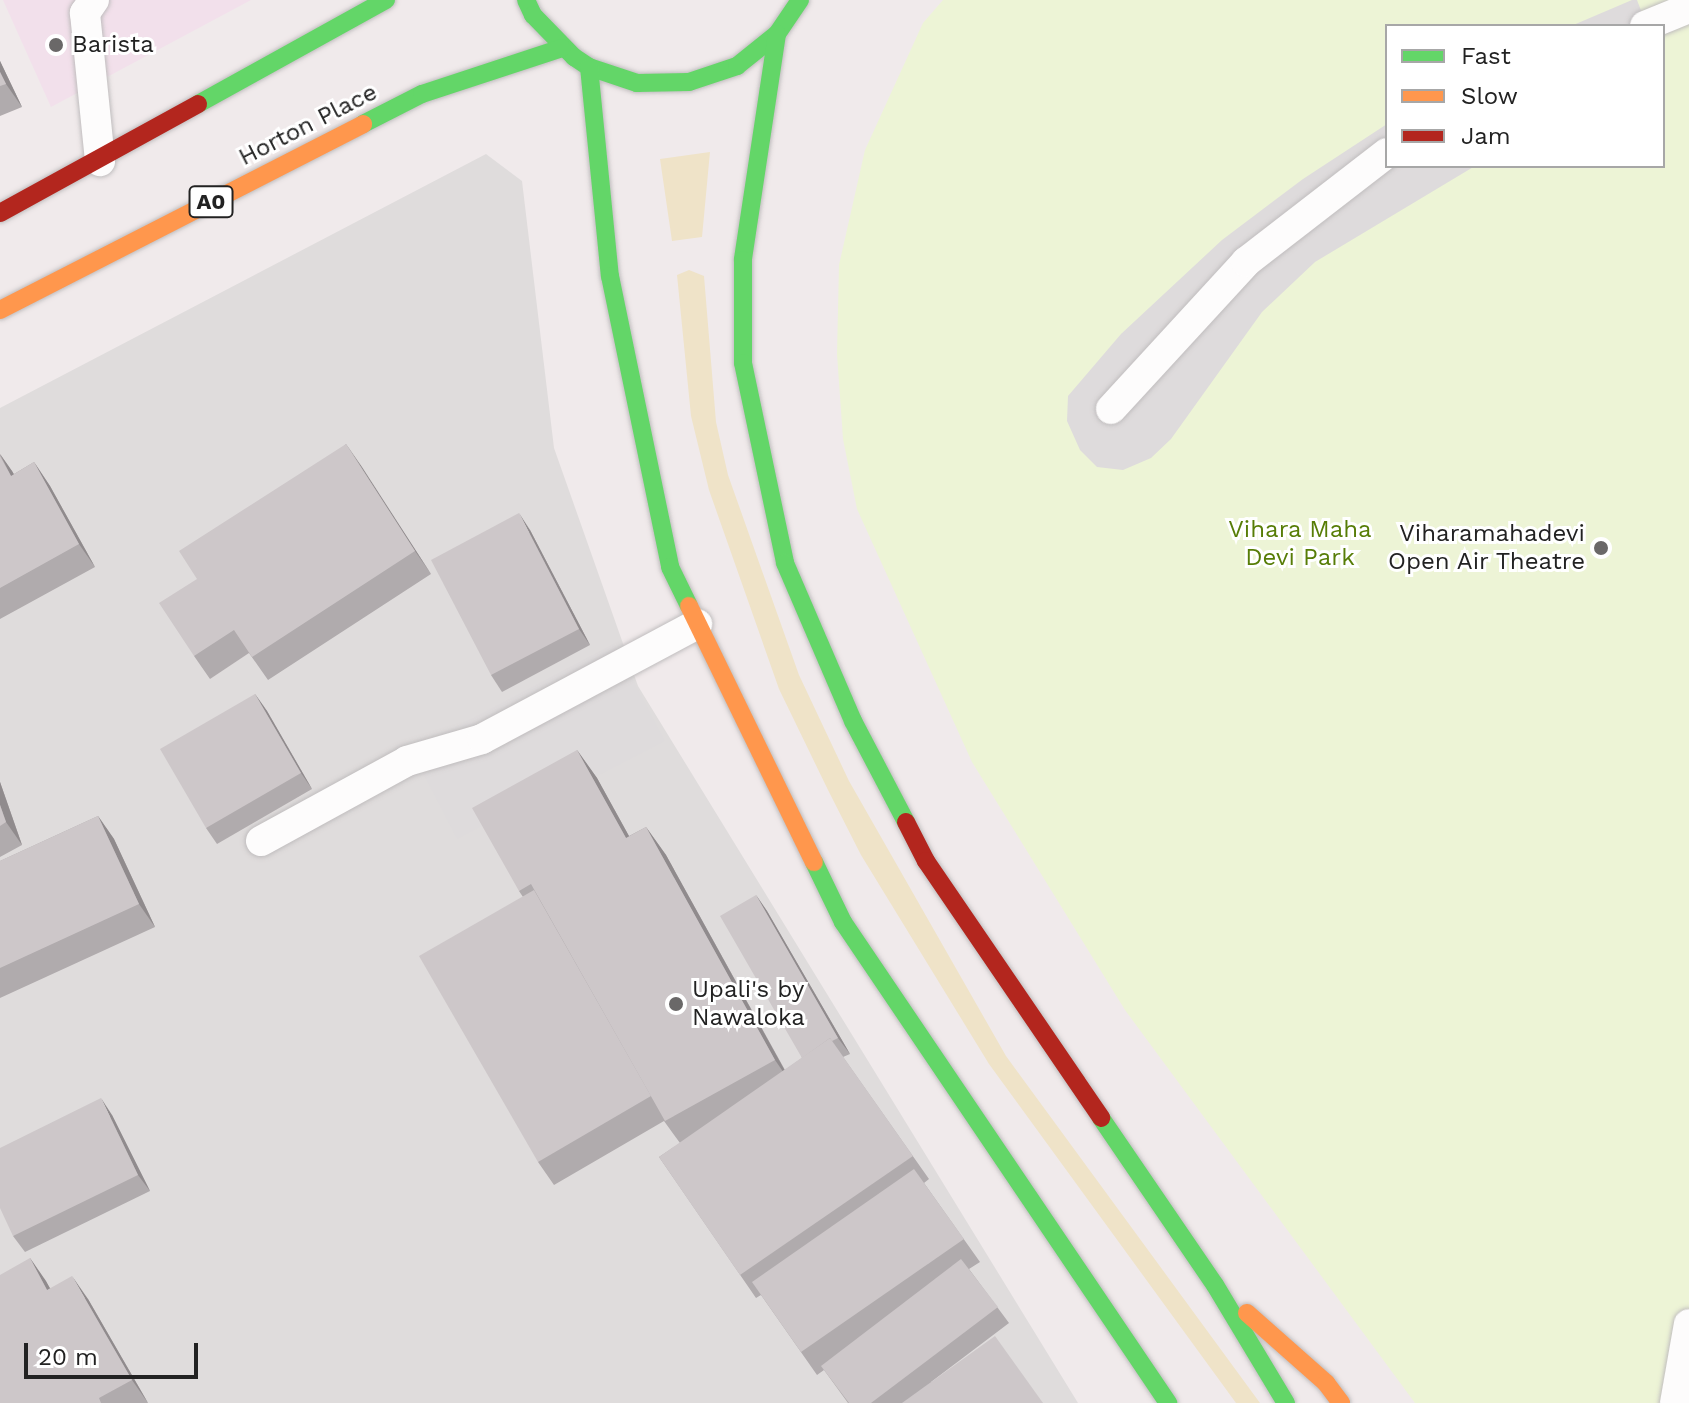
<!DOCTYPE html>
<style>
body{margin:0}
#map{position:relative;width:1689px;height:1403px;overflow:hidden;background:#f0eaeb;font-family:"Work Sans",sans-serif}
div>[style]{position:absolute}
.residential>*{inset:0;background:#dfdcdc}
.commercial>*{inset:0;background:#f2e0eb}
.grass>*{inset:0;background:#efe3c8}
.park>*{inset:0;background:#edf4d6}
.parking>*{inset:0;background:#dedbdc}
.roads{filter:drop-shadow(0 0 2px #c0bdbe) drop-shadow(0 0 2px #c0bdbe)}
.lane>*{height:30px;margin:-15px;padding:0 15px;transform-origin:15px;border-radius:15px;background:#fdfcfc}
.fast>*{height:18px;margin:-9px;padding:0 9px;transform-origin:9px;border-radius:9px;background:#63d668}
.slow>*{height:18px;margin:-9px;padding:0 9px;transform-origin:9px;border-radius:9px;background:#ff974d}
.jam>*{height:18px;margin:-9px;padding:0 9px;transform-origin:9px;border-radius:9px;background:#b3261e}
.wall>*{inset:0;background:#b0abad}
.shaded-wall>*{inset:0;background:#908b8d}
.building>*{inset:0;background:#cdc7c9}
.dots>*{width:22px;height:22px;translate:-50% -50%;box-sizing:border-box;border:4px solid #fff;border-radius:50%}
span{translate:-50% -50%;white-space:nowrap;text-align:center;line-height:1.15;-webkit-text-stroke:6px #fff;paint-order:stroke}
.shield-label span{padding:2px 6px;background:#fff;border:2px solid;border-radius:6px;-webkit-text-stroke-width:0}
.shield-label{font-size:22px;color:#222;font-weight:700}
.poi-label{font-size:24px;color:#222}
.left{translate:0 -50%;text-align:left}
.right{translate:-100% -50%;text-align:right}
.street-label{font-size:24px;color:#222}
.park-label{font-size:24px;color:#577d07}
.legend{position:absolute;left:1385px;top:24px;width:280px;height:144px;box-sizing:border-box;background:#fff;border:2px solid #a7a7a7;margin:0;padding:10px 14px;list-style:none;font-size:24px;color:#222}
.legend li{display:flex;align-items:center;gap:16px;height:40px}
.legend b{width:40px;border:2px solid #a7a7a7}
.scale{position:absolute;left:24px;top:1343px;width:174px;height:36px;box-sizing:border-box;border:4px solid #222;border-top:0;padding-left:10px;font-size:24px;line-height:28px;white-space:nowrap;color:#222;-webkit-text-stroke:6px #fff;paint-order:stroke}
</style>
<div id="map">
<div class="residential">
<i style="clip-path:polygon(486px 154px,522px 181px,554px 448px,638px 686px,1078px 1403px,0 1403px,0 408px)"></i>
</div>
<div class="commercial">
<i style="clip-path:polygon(3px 0,251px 0,51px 107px)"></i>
</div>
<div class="grass">
<i style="clip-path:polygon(710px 152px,702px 237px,672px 241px,660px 159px)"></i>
<i style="clip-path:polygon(689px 270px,704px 276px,716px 422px,728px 475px,799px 675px,849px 781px,1006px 1056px,1260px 1403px,1236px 1403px,989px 1064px,861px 855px,828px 790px,779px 689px,709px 490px,691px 416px,677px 275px)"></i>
</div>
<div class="park">
<i style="clip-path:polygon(evenodd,943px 0,1689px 0,1689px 1403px,1415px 1403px,1125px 1010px,972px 762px,857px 509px,843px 439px,837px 354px,839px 265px,865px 150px,923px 23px,943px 0,1387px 26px,1663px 26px,1663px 166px,1387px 166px,1387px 26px)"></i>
</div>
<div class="parking">
<i style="clip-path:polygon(1632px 0,1637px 0,1647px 26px,1571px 26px)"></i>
<i style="clip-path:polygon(1387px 124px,1387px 166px,1475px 166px,1315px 262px,1262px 312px,1171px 439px,1151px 458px,1123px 470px,1097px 467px,1080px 450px,1067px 421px,1068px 396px,1121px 334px,1222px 240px,1303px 179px)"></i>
<i style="clip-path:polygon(614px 644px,665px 741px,499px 827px,494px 820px,457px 839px,411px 750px)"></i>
</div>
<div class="roads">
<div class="lane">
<i style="left:94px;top:0;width:16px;rotate:125deg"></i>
<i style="left:85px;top:13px;width:149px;rotate:84.2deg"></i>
<i style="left:1645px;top:26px;width:48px;rotate:-22.2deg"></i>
<i style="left:1111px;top:409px;width:200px;rotate:-47.4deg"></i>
<i style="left:1246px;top:262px;width:178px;rotate:-37.7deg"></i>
<i style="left:261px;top:841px;width:166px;rotate:-28.7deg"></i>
<i style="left:407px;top:761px;width:78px;rotate:-16.3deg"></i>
<i style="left:482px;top:739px;width:244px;rotate:-28.1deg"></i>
<i style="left:1675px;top:1403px;width:80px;rotate:-80deg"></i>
</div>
<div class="fast">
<i style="left:526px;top:0;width:17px;rotate:65deg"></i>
<i style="left:533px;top:15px;width:59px;rotate:45.7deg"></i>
<i style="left:574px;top:57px;width:18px;rotate:34deg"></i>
<i style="left:589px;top:67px;width:51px;rotate:18.4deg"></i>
<i style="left:637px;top:83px;width:52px;rotate:-1.1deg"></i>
<i style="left:689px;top:82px;width:51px;rotate:-18.4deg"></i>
<i style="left:737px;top:66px;width:51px;rotate:-38.7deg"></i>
<i style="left:777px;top:34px;width:41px;rotate:-55.9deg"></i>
<i style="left:777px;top:34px;width:229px;rotate:98.6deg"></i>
<i style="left:743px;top:260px;width:103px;rotate:90deg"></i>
<i style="left:743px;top:363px;width:204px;rotate:78.1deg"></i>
<i style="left:785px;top:563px;width:172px;rotate:66.7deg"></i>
<i style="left:853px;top:721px;width:114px;rotate:62.3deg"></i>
<i style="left:589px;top:67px;width:210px;rotate:84.3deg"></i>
<i style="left:610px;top:276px;width:297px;rotate:78.3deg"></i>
<i style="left:670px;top:567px;width:43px;rotate:64deg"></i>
<i style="left:198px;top:104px;width:215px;rotate:-29deg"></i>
<i style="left:363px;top:124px;width:66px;rotate:-27deg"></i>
<i style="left:422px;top:94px;width:147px;rotate:-18.2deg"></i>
<i style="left:814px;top:862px;width:67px;rotate:64.2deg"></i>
<i style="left:843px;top:922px;width:581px;rotate:55.95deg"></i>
<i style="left:1101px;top:1118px;width:202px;rotate:55.7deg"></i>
<i style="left:1215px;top:1285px;width:138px;rotate:59deg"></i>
</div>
<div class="slow">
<i style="left:0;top:310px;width:408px;rotate:-27.1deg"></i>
<i style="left:689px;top:606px;width:285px;rotate:64deg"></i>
<i style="left:1247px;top:1313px;width:106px;rotate:41.5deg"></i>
<i style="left:1326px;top:1383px;width:25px;rotate:53deg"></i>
</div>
<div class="jam">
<i style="left:0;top:213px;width:226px;rotate:-28.8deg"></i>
<i style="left:906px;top:822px;width:44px;rotate:62.9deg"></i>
<i style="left:926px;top:861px;width:311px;rotate:55.7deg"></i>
</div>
</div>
<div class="wall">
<i style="clip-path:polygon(0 61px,22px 107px,0 116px)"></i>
<i style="clip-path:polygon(346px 444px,431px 574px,268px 680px,249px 653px,210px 679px,194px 656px,197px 579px)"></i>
<i style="clip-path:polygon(0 454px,14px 474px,34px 462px,50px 486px,95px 567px,0 619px)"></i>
<i style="clip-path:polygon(530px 530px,590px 645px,502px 692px,491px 675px)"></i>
<i style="clip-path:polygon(255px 694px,267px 711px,312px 789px,217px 844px,206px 828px)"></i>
<i style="clip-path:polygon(577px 750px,597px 778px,629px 836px,646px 827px,666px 855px,785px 1070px,802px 1058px,756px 895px,767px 911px,850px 1054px,843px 1057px,929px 1179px,924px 1183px,980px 1262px,969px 1269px,1009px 1323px,931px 1382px,1043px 1403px,848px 1403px,824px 1370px,817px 1375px,761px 1295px,756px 1298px,659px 1157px,680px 1143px,664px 1121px,554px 1185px,538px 1162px,523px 897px,519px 891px)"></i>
<i style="clip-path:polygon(0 782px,22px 845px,0 857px)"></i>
<i style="clip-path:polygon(98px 816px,114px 839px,155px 927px,0 998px,0 861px)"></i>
<i style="clip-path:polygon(112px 1115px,150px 1191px,25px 1252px,13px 1236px)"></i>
<i style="clip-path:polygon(30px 1258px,50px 1288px,88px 1299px,148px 1403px,0 1403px)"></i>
</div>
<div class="shaded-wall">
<i style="clip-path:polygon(0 61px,22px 107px,6px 84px,0 72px)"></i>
<i style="clip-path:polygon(346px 444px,362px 467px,431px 574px,415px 551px)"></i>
<i style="clip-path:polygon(0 454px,12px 471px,27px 499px,11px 476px)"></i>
<i style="clip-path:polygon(34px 462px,50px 486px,95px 567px,79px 544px)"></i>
<i style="clip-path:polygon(519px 513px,530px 530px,590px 645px,579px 629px)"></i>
<i style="clip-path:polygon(255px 694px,267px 711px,312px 789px,301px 773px)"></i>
<i style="clip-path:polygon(577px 750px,597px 778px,646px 867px,626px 838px)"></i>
<i style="clip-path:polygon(0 782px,22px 845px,6px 822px,0 805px)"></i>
<i style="clip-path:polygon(98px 816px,114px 839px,155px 927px,139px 904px)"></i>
<i style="clip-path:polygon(646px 827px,666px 855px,795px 1089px,775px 1060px)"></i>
<i style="clip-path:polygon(756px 895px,767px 911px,850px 1054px,838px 1038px)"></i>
<i style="clip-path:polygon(101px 1098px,112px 1115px,150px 1191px,138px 1175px)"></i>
<i style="clip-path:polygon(30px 1258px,46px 1281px,63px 1313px,47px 1290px)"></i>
<i style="clip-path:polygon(72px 1276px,88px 1299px,148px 1403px,132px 1380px)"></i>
</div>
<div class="building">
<i style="clip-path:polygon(0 72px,6px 84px,0 86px)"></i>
<i style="clip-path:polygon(346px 444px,415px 551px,252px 657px,234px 630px,194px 656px,159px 603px,197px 579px,179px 551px)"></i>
<i style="clip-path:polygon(0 456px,11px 476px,34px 462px,79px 544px,0 588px)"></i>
<i style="clip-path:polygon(519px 513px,579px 629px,491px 675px,431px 560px)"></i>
<i style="clip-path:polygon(255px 694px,301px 773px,206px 828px,160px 749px)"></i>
<i style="clip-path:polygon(577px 750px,626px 838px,646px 827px,775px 1060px,665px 1121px,531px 884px,519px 891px,472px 808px)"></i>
<i style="clip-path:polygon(0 805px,6px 822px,0 826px)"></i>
<i style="clip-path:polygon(98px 816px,139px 904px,0 968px,0 861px)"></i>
<i style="clip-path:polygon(534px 890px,651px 1096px,538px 1162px,419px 956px)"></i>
<i style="clip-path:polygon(756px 895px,838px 1038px,832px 1041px,830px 1038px,802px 1058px,720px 916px)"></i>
<i style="clip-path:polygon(830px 1038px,913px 1156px,740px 1275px,659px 1157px)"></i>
<i style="clip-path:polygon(101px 1098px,138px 1175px,13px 1236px,0 1208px,0 1148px)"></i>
<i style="clip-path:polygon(914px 1169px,964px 1239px,801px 1352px,752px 1282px)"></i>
<i style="clip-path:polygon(30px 1258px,47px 1290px,72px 1276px,132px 1380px,99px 1398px,101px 1403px,0 1403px,0 1275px)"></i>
<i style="clip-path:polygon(961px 1259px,998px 1307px,871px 1403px,849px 1403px,821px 1366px)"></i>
<i style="clip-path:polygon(995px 1336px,1043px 1403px,902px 1403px)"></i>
</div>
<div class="dots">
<i style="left:56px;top:45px;background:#6a6868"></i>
<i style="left:1601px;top:548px;background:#6a6868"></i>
<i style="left:676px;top:1004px;background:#6a6868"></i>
</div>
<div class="shield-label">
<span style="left:211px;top:202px">A0</span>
</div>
<div class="poi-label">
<span class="left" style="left:72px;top:45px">Barista</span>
<span class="right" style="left:1585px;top:548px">Viharamahadevi<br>Open Air Theatre</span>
<span class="left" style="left:692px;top:1004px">Upali's by<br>Nawaloka</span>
</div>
<div class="street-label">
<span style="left:308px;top:125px;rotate:-27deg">Horton Place</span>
</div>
<div class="park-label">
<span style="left:1300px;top:544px">Vihara Maha<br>Devi Park</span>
</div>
<ul class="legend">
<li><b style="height:10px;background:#63d668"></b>Fast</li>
<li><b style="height:10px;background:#ff974d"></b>Slow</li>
<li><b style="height:10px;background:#b3261e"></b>Jam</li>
</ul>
<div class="scale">20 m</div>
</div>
